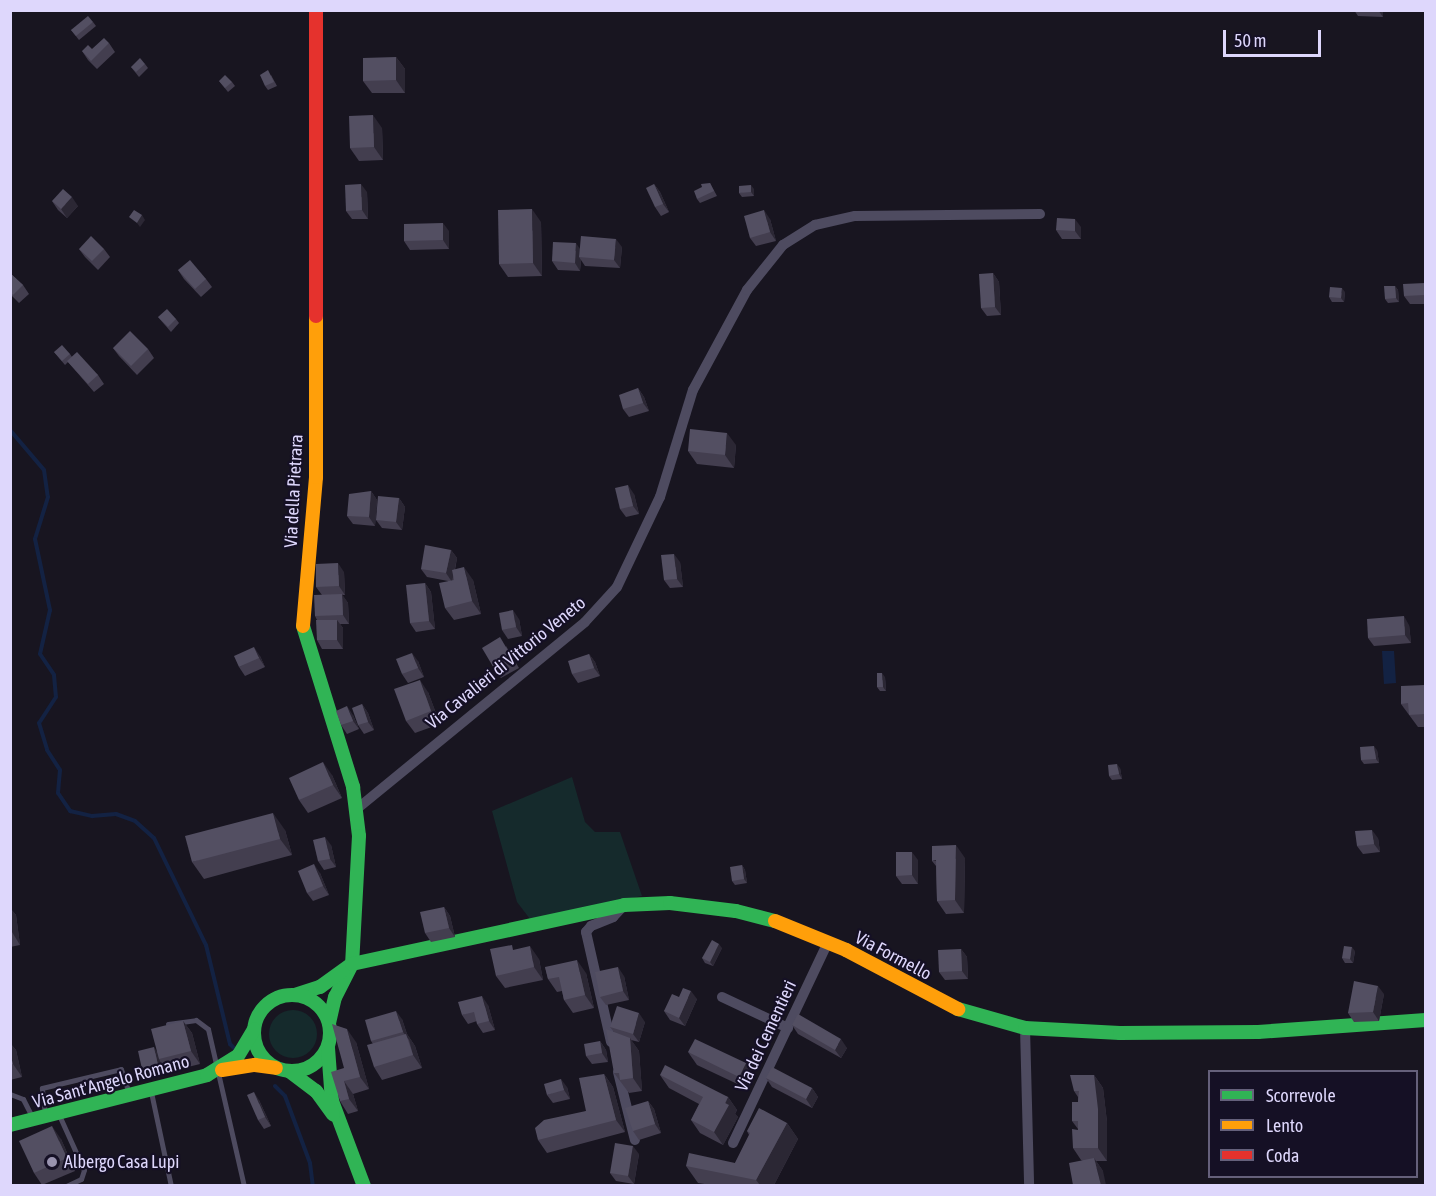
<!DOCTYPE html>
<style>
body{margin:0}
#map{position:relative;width:1436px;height:1196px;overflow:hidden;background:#181520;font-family:"Asap Condensed",sans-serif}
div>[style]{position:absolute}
.green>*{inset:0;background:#152a2c}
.round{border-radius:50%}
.water>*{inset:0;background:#132243}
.stream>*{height:4px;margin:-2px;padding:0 2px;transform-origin:2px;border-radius:2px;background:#132243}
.lane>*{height:5px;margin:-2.5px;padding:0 2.5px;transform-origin:2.5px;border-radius:2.5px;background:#4e4b60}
.street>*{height:10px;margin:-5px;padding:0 5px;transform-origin:5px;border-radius:5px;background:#4e4b60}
.fast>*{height:14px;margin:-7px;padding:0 7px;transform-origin:7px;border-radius:7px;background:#30b455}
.fast>.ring{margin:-7px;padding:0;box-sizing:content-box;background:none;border:14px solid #30b455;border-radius:50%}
.slow>*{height:14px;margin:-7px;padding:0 7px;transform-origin:7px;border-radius:7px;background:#ff9f0a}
.jam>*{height:14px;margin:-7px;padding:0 7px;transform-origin:7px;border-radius:7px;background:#e5322d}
.wall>*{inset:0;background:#433e4f}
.shaded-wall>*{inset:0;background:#2b2734}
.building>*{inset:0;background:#534f62}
.dots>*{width:16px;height:16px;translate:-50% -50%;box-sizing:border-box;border:3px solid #151025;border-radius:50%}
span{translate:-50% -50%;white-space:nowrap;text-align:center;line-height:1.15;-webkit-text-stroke:4.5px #151025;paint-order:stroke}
.street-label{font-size:18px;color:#ded7fc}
.poi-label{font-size:18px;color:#ded7fc}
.left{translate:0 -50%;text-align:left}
.frame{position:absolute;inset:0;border:12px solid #ded7fc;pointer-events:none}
.legend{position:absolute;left:1208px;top:1070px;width:210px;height:108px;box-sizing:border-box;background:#151025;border:2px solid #65607b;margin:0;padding:8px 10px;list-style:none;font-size:18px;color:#ded7fc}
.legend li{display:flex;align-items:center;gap:12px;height:30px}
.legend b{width:30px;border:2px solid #65607b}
.scale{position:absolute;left:1223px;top:30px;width:98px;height:27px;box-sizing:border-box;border:3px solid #ded7fc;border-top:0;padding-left:8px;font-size:18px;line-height:21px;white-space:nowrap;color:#ded7fc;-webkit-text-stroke:4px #151025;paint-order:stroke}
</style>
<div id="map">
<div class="green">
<i style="clip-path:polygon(572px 777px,585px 822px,595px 832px,620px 832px,642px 896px,530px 919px,517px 902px,492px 811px)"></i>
<i class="round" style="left:269px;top:1010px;width:48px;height:48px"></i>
</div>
<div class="water">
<i style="clip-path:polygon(1382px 651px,1394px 651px,1396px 683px,1384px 684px)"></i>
</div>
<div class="stream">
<i style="left:10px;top:430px;width:52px;rotate:49.6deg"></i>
<i style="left:44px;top:470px;width:27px;rotate:82deg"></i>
<i style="left:48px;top:497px;width:44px;rotate:107.2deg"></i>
<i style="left:35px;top:539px;width:73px;rotate:78.1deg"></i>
<i style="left:50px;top:610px;width:45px;rotate:102.8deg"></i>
<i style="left:40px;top:654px;width:25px;rotate:56deg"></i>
<i style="left:54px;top:675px;width:22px;rotate:85deg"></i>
<i style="left:56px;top:697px;width:31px;rotate:123deg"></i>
<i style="left:39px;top:723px;width:28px;rotate:73deg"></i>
<i style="left:47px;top:750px;width:24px;rotate:57deg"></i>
<i style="left:60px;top:770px;width:23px;rotate:95deg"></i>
<i style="left:58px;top:793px;width:22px;rotate:56deg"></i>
<i style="left:70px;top:811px;width:23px;rotate:13deg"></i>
<i style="left:92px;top:816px;width:24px;rotate:-5deg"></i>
<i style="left:116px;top:814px;width:20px;rotate:20deg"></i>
<i style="left:135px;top:821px;width:25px;rotate:42deg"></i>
<i style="left:154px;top:838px;width:119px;rotate:64.1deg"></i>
<i style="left:206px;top:945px;width:102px;rotate:76.4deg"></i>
<i style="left:230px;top:1044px;width:10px;rotate:45deg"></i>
<i style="left:275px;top:1086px;width:14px;rotate:45deg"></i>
<i style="left:285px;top:1096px;width:72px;rotate:69.5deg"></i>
<i style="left:310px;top:1163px;width:23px;rotate:83deg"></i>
</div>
<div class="lane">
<i style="left:168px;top:1024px;width:28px;rotate:-8deg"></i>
<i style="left:196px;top:1020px;width:15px;rotate:37deg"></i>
<i style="left:208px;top:1029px;width:161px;rotate:77.1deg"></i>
<i style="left:151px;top:1092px;width:96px;rotate:78deg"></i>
<i style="left:10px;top:1094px;width:14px;rotate:21deg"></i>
<i style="left:23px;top:1099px;width:20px;rotate:63deg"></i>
<i style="left:45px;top:1114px;width:26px;rotate:-97deg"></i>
<i style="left:42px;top:1088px;width:81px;rotate:-13.5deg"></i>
<i style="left:121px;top:1069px;width:25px;rotate:72deg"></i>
<i style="left:59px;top:1115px;width:60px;rotate:65.6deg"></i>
<i style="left:84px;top:1170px;width:9px;rotate:108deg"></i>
<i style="left:81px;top:1179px;width:17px;rotate:155deg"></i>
</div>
<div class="street">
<i style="left:358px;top:808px;width:293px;rotate:-39.3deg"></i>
<i style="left:585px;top:622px;width:47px;rotate:-47.6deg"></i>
<i style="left:617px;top:587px;width:100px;rotate:-64.5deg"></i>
<i style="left:660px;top:497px;width:112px;rotate:-72.9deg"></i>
<i style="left:693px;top:390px;width:114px;rotate:-61.6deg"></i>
<i style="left:747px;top:290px;width:58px;rotate:-51.3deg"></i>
<i style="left:783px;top:245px;width:38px;rotate:-32deg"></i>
<i style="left:815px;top:225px;width:41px;rotate:-12.7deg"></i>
<i style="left:855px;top:216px;width:185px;rotate:-0.6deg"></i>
<i style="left:722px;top:997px;width:73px;rotate:25.2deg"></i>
<i style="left:1025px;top:1028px;width:158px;rotate:88.5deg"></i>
<i style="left:611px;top:1042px;width:113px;rotate:-102.8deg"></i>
<i style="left:586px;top:932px;width:8px;rotate:-50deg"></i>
<i style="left:591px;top:926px;width:24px;rotate:-22deg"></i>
<i style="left:613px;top:917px;width:16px;rotate:-47deg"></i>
<i style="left:618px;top:1072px;width:70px;rotate:76deg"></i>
<i style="left:733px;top:1143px;width:222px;rotate:-64.7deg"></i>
</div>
<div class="fast">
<i style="left:303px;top:626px;width:169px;rotate:72.7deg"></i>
<i style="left:353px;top:787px;width:49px;rotate:83deg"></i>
<i style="left:359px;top:836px;width:128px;rotate:93.1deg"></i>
<i style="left:352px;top:964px;width:37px;rotate:117deg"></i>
<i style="left:335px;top:997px;width:26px;rotate:103deg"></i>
<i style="left:295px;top:995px;width:26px;rotate:-18deg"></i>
<i style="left:320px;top:987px;width:39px;rotate:-36deg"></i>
<i style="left:352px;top:964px;width:278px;rotate:-12.2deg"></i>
<i style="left:624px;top:905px;width:46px;rotate:-2.5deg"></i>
<i style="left:670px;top:903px;width:66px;rotate:6.9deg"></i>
<i style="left:736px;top:911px;width:40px;rotate:14.4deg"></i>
<i class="ring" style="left:254px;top:995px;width:62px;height:62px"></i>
<i style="left:958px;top:1009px;width:70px;rotate:15.8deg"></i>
<i style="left:1025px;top:1028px;width:95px;rotate:3deg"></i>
<i style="left:1120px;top:1033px;width:138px;rotate:-0.4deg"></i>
<i style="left:1258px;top:1032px;width:168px;rotate:-4.1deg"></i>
<i style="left:328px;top:1048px;width:53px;rotate:85.7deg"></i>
<i style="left:332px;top:1101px;width:91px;rotate:69.4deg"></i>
<i style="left:289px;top:1071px;width:34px;rotate:37deg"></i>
<i style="left:316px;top:1091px;width:29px;rotate:54deg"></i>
<i style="left:10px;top:1125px;width:203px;rotate:-14.2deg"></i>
<i style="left:207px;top:1075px;width:36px;rotate:-32deg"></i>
<i style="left:238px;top:1056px;width:31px;rotate:-59deg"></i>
</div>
<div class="slow">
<i style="left:303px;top:626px;width:150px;rotate:-85deg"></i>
<i style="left:316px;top:477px;width:161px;rotate:-90deg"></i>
<i style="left:775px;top:921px;width:77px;rotate:22.2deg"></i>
<i style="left:846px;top:950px;width:127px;rotate:27.8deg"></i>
<i style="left:222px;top:1070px;width:33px;rotate:-9deg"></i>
<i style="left:255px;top:1065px;width:21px;rotate:8deg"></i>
</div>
<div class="jam">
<i style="left:316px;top:10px;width:306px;rotate:90deg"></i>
</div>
<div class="wall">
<i style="clip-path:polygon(1354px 10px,1383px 10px,1383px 17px,1358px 16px)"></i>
<i style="clip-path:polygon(93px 22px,96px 26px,79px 40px,71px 30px)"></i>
<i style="clip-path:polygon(109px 43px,115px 52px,97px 69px,88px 60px,82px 51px,92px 49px)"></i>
<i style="clip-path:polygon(396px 57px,405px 69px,405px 93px,372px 93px,363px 81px)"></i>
<i style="clip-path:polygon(145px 64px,148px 68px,139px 77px,131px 67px)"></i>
<i style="clip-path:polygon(271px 75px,277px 86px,268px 90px,265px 86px)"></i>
<i style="clip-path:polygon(219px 81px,232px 82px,235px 86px,228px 92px)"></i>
<i style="clip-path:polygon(382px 128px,383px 160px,359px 161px,350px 148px)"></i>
<i style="clip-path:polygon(710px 183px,717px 196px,700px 203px,697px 199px)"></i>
<i style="clip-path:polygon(654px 184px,660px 192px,669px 212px,661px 216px,655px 207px)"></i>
<i style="clip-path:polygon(754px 189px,754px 196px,742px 197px,739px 193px)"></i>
<i style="clip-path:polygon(367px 192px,368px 219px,352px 219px,346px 211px)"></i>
<i style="clip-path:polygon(52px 201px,78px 206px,67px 218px,58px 210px)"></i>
<i style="clip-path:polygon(770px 219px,776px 241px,756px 246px,750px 238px)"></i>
<i style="clip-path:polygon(541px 222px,542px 276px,508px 277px,499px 264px)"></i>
<i style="clip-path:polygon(1081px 227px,1081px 239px,1062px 239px,1056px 230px)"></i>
<i style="clip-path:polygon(449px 231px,449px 249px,410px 250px,404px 241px)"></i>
<i style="clip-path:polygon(622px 247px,620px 268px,585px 266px,581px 260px,580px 271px,558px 270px,552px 261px,580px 249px)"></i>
<i style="clip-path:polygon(79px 249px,104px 249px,110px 257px,98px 270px,85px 257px)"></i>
<i style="clip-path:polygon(178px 270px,206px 279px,212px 287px,201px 297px,184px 279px)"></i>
<i style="clip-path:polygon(10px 273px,23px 285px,29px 294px,19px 303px,10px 294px)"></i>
<i style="clip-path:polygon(993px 273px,999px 282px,1001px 315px,987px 316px,981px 308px)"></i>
<i style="clip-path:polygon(1425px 283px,1425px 304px,1410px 304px,1404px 296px)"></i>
<i style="clip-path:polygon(1395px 286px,1398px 290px,1399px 302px,1388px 303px,1385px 299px)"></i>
<i style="clip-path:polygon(1345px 292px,1344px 302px,1332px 302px,1329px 297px)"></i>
<i style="clip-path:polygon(158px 317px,176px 319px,179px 323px,171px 332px)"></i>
<i style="clip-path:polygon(113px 348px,148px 349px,154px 358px,137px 375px,119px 356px)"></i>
<i style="clip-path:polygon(54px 352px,70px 354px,72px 357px,98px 375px,104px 384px,94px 392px,68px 362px,65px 365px)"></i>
<i style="clip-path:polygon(638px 388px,644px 397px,649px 411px,629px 417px,623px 409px)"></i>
<i style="clip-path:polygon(736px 445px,734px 468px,697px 464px,688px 451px)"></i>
<i style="clip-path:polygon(371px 491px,377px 500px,375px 526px,353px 524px,347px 516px)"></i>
<i style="clip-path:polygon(634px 494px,639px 514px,626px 517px,620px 509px)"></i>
<i style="clip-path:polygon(399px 498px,405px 507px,402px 530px,382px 528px,376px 520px)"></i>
<i style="clip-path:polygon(451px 550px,457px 558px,455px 570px,473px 580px,481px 614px,454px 620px,445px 608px,448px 581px,427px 577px,421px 569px)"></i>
<i style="clip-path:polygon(680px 562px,683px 587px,670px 588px,664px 580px)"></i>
<i style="clip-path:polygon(344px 572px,345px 595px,342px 595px,348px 603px,349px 624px,340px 624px,343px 628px,343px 649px,322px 649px,317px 640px,317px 620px,315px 616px,322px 595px,316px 587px)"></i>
<i style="clip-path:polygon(425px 583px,431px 592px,435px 629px,416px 632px,410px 623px)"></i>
<i style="clip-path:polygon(519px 619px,522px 636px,508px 639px,502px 630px)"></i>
<i style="clip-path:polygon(1409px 625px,1411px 643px,1374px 646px,1368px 638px)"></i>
<i style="clip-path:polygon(506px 646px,519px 668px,501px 678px,495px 670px)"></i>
<i style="clip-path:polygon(589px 654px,595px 662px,600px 676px,578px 683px,572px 674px)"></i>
<i style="clip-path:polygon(260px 656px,265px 667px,245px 676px,239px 667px)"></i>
<i style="clip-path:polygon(418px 661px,424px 677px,408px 683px,402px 674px)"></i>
<i style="clip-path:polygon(885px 677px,886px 691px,880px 691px,877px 687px)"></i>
<i style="clip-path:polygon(1425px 685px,1425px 727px,1418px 727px,1401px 704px)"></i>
<i style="clip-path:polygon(428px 692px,440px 724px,415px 733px,406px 721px)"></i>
<i style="clip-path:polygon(362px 704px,368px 713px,374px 730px,364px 734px,358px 725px)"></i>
<i style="clip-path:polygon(353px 715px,359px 729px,347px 734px,341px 725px)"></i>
<i style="clip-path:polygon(1377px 750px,1379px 763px,1364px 764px,1361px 760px)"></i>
<i style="clip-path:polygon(1120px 768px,1122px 779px,1112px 780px,1109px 776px)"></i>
<i style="clip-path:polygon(332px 775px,342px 798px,308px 813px,299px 800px)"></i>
<i style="clip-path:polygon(285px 830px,292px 855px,204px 879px,192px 862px)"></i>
<i style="clip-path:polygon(1378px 838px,1380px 852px,1363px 854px,1357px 846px)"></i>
<i style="clip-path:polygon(331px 845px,336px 867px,324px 870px,318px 861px)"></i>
<i style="clip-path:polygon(965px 858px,964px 913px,946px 914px,937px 901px,936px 866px,932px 861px)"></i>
<i style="clip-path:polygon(918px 860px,918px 884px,902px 884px,896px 876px)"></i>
<i style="clip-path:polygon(742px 865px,745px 870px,747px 883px,735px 885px,732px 881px)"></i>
<i style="clip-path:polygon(320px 873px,329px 895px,313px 901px,307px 893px)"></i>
<i style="clip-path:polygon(444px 907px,450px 916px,455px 937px,431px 942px,425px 933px)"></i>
<i style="clip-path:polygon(10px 908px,16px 915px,20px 945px,10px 947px)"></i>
<i style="clip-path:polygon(722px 948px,713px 966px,705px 963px,702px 958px)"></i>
<i style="clip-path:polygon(961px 949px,967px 957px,968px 979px,945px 980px,939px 972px)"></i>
<i style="clip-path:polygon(1355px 951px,1353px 963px,1345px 963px,1342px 958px)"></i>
<i style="clip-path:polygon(539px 959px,543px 980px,505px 988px,496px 976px)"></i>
<i style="clip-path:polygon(545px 967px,586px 973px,594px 1008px,573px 1013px,564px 1000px,562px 991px,557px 992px,548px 979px)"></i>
<i style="clip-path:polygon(624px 976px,629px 1000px,606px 1005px,600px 997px)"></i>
<i style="clip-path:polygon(1384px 994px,1379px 1021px,1354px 1022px,1348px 1013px)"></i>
<i style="clip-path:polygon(679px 997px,697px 999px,685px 1026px,670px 1020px,664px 1011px)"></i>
<i style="clip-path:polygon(488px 1005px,495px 1030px,483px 1033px,477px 1024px,477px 1021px,468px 1024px,462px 1015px)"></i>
<i style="clip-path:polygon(402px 1019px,407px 1034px,415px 1046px,422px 1068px,382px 1080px,374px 1067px,373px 1044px,371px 1041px)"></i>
<i style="clip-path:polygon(183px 1021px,192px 1033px,200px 1064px,168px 1072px,162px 1063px,164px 1073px,148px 1077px,142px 1069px)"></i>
<i style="clip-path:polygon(645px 1022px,639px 1042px,631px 1040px,639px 1051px,642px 1091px,629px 1093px,614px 1073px,614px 1032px,610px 1027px)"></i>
<i style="clip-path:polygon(792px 1025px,847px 1048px,841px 1058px,798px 1034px)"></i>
<i style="clip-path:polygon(600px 1041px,606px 1050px,608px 1062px,592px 1064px,586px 1056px)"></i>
<i style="clip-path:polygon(356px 1042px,369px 1089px,353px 1094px,358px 1111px,348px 1114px,340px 1101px,344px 1068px)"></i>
<i style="clip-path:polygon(10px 1043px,16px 1050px,22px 1077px,10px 1080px)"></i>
<i style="clip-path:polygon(688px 1052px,746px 1063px,755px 1076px,748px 1089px,697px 1065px)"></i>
<i style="clip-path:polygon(604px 1074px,613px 1087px,625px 1132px,547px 1153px,538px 1140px,586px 1111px)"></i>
<i style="clip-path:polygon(660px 1075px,728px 1097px,737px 1110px,735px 1114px,738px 1117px,723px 1145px,700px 1133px,691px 1120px,699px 1104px,669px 1088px)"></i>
<i style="clip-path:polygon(1094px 1075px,1103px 1088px,1107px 1122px,1107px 1161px,1096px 1161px,1103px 1171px,1081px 1160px,1073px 1148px,1078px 1129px,1072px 1121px,1078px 1102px,1078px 1097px,1074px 1091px)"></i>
<i style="clip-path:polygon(766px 1078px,812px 1088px,818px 1097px,812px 1108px,772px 1087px)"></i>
<i style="clip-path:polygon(567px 1087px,570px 1099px,553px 1103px,547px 1095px)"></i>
<i style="clip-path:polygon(259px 1100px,271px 1126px,264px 1129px,258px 1120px)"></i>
<i style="clip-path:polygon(648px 1101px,654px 1109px,661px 1133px,639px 1140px,633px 1131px)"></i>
<i style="clip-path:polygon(787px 1123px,798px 1139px,774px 1185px,711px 1185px,698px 1183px,686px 1166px,735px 1163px,749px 1135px,747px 1131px)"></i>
<i style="clip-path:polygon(61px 1139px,75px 1171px,42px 1185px,34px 1173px)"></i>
<i style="clip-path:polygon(639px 1154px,634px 1184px,616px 1181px,610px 1173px)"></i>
</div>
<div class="shaded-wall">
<i style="clip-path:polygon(1378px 10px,1383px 10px,1383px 17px)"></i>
<i style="clip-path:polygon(396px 57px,405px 69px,405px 93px,396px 80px)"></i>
<i style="clip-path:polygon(373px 115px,382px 128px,383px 160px,374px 147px)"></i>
<i style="clip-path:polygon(361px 184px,367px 192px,368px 219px,362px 210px)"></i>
<i style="clip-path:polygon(654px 184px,660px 192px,669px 212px,663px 204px)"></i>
<i style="clip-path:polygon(751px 185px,754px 189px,754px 196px,751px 192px)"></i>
<i style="clip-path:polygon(72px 197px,78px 206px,67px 218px,61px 209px)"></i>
<i style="clip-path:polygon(532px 209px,541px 222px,542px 276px,533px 263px)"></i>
<i style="clip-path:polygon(764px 210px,770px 219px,776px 241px,770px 232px)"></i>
<i style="clip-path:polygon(142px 215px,145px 220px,140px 227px,137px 223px)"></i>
<i style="clip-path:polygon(1075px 219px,1081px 227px,1081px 239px,1075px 231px)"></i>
<i style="clip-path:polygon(443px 223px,449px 231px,449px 249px,443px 240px)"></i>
<i style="clip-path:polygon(616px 239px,622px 247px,620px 268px,614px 260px)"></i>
<i style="clip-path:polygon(576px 243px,582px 252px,579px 257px,581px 260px,580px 271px,575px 263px)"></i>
<i style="clip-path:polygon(993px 273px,999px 282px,1001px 315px,995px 307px)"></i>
<i style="clip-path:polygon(1395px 286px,1398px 290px,1399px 302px,1396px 298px)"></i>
<i style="clip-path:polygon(1342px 288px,1345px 292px,1344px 302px,1341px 298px)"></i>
<i style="clip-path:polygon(638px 388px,644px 397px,649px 411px,643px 403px)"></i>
<i style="clip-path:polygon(727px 433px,736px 445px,734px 468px,725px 455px)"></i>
<i style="clip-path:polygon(628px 485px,634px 494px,639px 514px,633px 506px)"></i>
<i style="clip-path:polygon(371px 491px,377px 500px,375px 526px,369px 517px)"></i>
<i style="clip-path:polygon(399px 498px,405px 507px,402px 530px,396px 522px)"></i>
<i style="clip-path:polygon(451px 550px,457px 558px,452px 582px,446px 573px)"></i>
<i style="clip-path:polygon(674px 554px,680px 562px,683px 587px,677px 579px)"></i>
<i style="clip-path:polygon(338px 563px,344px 572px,345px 595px,339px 586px)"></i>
<i style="clip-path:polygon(464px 567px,473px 580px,481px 614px,472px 601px)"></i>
<i style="clip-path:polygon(425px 583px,431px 592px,435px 629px,429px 621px)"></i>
<i style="clip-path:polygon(342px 594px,348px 603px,349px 624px,343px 615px)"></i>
<i style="clip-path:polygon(513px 610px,519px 619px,522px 636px,516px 627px)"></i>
<i style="clip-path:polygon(1404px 616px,1409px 625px,1411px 643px,1405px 635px)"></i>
<i style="clip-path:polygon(337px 620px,343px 628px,343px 649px,337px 640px)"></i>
<i style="clip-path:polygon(254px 647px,260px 656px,265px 667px,259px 658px)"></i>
<i style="clip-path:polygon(412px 653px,418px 661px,424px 677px,418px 668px)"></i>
<i style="clip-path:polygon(589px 654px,595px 662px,600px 676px,594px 668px)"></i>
<i style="clip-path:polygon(882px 673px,885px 677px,886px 691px,883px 687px)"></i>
<i style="clip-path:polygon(420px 680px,428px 692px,440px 724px,431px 711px)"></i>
<i style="clip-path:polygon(362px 704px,368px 713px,374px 730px,368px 722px)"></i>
<i style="clip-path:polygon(347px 706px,353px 715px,359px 729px,353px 721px)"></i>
<i style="clip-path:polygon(1374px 746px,1377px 750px,1379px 763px,1376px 759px)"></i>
<i style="clip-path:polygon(323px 762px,332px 775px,342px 798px,333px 785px)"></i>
<i style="clip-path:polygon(1117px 764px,1120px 768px,1122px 779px,1119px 774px)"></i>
<i style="clip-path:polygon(273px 813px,285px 830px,292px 855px,280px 839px)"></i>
<i style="clip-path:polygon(1372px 830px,1378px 838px,1380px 852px,1374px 844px)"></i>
<i style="clip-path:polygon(325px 837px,331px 845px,336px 867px,330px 859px)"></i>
<i style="clip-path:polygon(956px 845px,965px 858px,964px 913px,955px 900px)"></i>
<i style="clip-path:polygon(912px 852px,918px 860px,918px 884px,912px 875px)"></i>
<i style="clip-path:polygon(314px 864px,320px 873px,329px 895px,323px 886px)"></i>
<i style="clip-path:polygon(742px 865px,745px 870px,747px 883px,744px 879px)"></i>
<i style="clip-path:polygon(444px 907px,450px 916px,455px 937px,449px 928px)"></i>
<i style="clip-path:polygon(10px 908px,16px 915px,20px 945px,12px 932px,10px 926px)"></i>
<i style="clip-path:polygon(719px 944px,722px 948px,713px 966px,710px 962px)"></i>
<i style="clip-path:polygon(530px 946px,539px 959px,543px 980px,534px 967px)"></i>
<i style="clip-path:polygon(1352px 947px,1355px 951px,1353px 963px,1350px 959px)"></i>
<i style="clip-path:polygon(961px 949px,967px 957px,968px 979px,962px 971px)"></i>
<i style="clip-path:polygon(577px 960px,586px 973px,594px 1008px,585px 995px)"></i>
<i style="clip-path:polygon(618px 967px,624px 976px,629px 1000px,623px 991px)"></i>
<i style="clip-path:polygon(1378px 986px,1384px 994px,1379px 1021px,1373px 1012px)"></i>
<i style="clip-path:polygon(691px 991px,697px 999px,685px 1026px,679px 1018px)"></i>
<i style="clip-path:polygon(482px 996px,488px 1005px,495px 1030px,489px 1021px)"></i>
<i style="clip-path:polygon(396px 1011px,402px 1019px,407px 1034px,415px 1046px,422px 1068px,413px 1055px,409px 1040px,403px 1032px)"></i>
<i style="clip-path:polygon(639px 1013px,645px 1022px,639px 1042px,633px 1034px)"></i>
<i style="clip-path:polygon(183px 1021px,192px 1033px,200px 1064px,191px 1051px)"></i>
<i style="clip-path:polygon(347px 1029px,356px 1042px,369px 1089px,360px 1077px)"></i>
<i style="clip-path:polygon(630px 1038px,639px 1051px,642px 1091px,633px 1078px)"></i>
<i style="clip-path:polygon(841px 1039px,847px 1048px,841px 1058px,835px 1050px)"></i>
<i style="clip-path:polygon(600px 1041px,606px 1050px,608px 1062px,602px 1053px)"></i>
<i style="clip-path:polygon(10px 1043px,16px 1050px,22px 1077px,13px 1064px,10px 1054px)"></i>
<i style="clip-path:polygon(154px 1047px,160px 1056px,159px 1059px,161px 1063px,164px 1073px,158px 1065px)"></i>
<i style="clip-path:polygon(746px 1063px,755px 1076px,748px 1089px,739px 1077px)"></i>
<i style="clip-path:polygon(604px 1074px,613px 1087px,625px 1132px,616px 1120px)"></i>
<i style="clip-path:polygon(1094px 1075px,1103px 1088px,1107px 1122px,1107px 1161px,1098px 1148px)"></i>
<i style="clip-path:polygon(561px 1079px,567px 1087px,570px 1099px,564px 1090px)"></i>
<i style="clip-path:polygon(344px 1081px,353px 1094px,358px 1111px,349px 1099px)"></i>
<i style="clip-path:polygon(812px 1088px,818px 1097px,812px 1108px,806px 1099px)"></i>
<i style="clip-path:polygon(254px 1092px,259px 1100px,271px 1126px,265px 1117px)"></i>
<i style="clip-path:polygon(728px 1097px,737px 1110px,735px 1114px,738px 1117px,723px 1145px,714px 1132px)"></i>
<i style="clip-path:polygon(648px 1101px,654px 1109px,661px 1133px,655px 1124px)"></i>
<i style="clip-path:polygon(787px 1123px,798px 1139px,774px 1185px,760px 1185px,756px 1180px)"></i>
<i style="clip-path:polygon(52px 1126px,61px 1139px,75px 1171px,67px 1158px)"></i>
<i style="clip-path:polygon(633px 1146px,639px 1154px,634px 1184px,628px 1176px)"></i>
<i style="clip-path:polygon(1094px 1158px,1103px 1171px,1106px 1185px,1101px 1185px)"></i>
</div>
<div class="building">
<i style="clip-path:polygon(88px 16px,93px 22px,76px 36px,71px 30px)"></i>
<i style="clip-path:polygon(104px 38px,109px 43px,91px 61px,82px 51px,88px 45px,92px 49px)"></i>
<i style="clip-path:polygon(396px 57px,396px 80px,363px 81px,363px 58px)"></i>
<i style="clip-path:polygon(140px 58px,145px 64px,136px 72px,131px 67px)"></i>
<i style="clip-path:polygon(268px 70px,274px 82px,265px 86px,260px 75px)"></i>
<i style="clip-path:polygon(225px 75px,232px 82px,225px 88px,219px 81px)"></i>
<i style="clip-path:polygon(373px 115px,374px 147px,350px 148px,349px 116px)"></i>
<i style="clip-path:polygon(710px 183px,714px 191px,697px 199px,694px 191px,702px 187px,701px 184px)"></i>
<i style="clip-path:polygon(361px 184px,362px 210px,346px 211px,345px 185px)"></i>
<i style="clip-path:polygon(654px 184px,663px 204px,655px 207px,646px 188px)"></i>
<i style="clip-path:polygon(751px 185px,751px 192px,739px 193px,739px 186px)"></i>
<i style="clip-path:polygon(63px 189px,72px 197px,61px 209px,52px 201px)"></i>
<i style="clip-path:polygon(532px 209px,533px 263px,499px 264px,498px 210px)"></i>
<i style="clip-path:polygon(134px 210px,142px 215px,137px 223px,129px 217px)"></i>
<i style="clip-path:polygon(764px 210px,770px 232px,750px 238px,744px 216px)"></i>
<i style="clip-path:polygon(1057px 218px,1075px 219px,1075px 231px,1056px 230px)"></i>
<i style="clip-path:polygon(443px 223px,443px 240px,404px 241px,404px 224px)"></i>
<i style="clip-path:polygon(91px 236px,104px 249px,92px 261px,79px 249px)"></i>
<i style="clip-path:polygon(581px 236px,616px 239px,614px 260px,579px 257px)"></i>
<i style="clip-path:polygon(553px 242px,576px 243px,575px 263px,552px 261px)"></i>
<i style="clip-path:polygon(190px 260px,206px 279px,195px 289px,178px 270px)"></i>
<i style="clip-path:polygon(10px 273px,23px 285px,13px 295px,10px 292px)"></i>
<i style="clip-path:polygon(993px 273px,995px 307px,981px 308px,979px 274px)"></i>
<i style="clip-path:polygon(1425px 283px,1425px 295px,1404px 296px,1403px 284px)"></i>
<i style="clip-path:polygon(1384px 286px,1395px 286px,1396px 298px,1385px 299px)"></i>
<i style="clip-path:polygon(1330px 287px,1342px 288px,1341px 298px,1329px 297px)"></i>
<i style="clip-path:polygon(167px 309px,176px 319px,168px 327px,158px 317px)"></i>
<i style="clip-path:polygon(130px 331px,148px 349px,131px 366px,113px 348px)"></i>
<i style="clip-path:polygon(62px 345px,70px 354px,62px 361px,54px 352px)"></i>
<i style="clip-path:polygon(77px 352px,98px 375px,88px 384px,67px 361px)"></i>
<i style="clip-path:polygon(638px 388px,643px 403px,623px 409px,619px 395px)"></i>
<i style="clip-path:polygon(690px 429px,727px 433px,725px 455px,688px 451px)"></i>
<i style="clip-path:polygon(628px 485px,633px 506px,620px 509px,615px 488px)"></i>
<i style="clip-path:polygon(371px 491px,369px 517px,347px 516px,349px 494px)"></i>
<i style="clip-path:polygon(378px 496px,399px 498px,396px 522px,376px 520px)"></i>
<i style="clip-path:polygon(425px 545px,451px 550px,446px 573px,421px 569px)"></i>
<i style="clip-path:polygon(674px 554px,677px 579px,664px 580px,661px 555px)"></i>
<i style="clip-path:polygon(338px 563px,339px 586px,316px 587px,316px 564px)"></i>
<i style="clip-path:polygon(464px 567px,472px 601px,445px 608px,439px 583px,454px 580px,452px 570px)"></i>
<i style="clip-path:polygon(425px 583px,429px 621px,410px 623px,406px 585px)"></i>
<i style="clip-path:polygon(342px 594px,343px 615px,315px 616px,314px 595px)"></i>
<i style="clip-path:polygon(513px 610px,516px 627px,502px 630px,499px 613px)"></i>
<i style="clip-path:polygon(1404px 616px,1405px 635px,1368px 638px,1367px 619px)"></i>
<i style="clip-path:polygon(316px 620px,337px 620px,337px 640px,317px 640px)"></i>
<i style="clip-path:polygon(500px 637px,513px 659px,495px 670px,482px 648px)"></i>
<i style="clip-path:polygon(254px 647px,259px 658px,239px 667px,234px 656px)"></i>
<i style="clip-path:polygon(412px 653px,418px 668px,402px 674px,396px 659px)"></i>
<i style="clip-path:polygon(589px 654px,594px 668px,572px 674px,568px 661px)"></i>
<i style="clip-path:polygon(877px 673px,882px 673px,883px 687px,877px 687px)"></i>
<i style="clip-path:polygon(420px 680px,431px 711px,406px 721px,394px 689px)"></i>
<i style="clip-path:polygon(1425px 685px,1425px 714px,1409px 715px,1408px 703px,1401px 704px,1401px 686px)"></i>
<i style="clip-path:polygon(362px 704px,368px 722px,358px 725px,352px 708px)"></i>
<i style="clip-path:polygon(347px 706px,353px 721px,341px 725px,336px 711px)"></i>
<i style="clip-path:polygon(1374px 746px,1376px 759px,1361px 760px,1360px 747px)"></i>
<i style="clip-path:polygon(323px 762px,333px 785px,299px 800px,289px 778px)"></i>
<i style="clip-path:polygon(1117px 764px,1119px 774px,1109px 776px,1108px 765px)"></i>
<i style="clip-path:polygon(273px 813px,280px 839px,192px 862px,185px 836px)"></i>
<i style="clip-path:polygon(1372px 830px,1374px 844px,1357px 846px,1355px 831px)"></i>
<i style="clip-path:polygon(325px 837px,330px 859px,318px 861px,313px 840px)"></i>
<i style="clip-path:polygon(956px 845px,955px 900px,937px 901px,936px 860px,932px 861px,932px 846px)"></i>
<i style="clip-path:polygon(896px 852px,912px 852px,912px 875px,896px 876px)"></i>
<i style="clip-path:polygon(314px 864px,323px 886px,307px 893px,298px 871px)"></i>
<i style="clip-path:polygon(742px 865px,744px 879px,732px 881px,730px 867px)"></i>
<i style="clip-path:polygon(444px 907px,449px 928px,425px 933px,420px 912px)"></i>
<i style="clip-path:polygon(712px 940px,719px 944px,710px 962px,702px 958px)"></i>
<i style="clip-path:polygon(512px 945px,513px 950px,530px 946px,534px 967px,496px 976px,490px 949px)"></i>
<i style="clip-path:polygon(1344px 946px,1352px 947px,1350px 959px,1342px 958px)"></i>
<i style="clip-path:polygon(961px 949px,962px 971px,939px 972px,938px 950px)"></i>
<i style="clip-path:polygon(577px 960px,585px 995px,564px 1000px,559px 977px,548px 979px,545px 967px)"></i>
<i style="clip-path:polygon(618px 967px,623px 991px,600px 997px,595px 972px)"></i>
<i style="clip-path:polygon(1354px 981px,1378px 986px,1373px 1012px,1348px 1013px)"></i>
<i style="clip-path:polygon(683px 988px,691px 991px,679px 1018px,664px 1011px,672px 994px,679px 997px)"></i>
<i style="clip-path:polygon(482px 996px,489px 1021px,477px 1024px,474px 1012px,462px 1015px,458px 1002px)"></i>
<i style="clip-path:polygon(617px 1006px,639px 1013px,633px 1034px,610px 1027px)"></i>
<i style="clip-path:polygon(396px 1011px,403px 1032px,371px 1041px,365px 1020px)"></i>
<i style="clip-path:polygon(798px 1014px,841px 1039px,835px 1050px,792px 1025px)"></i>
<i style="clip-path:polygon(183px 1021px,191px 1051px,159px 1059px,151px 1029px)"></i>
<i style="clip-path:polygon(332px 1024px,347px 1029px,360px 1077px,344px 1081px,349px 1099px,340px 1101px,331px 1072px,344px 1068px)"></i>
<i style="clip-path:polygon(606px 1029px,630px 1038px,633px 1078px,620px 1080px,619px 1073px,614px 1073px)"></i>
<i style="clip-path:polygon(406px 1034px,413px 1055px,374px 1067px,367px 1045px)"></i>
<i style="clip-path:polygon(695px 1039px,746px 1063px,739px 1077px,688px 1052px)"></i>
<i style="clip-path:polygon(600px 1041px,602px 1053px,586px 1056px,584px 1044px)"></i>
<i style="clip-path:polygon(154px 1047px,158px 1065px,142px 1069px,138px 1051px)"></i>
<i style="clip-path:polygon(10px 1054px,13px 1064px,10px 1065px)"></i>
<i style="clip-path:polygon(665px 1065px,728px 1097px,725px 1103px,729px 1105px,714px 1132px,691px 1120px,703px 1097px,660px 1075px)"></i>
<i style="clip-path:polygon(772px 1067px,812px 1088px,806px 1099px,766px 1078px)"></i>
<i style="clip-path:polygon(604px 1074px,616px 1120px,538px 1140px,535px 1128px,544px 1120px,586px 1111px,579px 1078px)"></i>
<i style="clip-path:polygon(1070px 1075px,1094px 1075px,1098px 1109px,1098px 1148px,1073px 1148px,1072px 1129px,1078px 1130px,1078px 1121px,1072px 1121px,1072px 1102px,1078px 1102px,1079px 1091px,1074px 1091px)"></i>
<i style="clip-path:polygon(561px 1079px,564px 1090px,547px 1095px,544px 1084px)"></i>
<i style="clip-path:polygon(254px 1092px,265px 1117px,258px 1120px,247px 1095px)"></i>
<i style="clip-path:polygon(648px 1101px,655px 1124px,633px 1131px,625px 1108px)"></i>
<i style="clip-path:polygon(759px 1108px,787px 1123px,756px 1180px,686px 1166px,689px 1153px,735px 1163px,750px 1133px,747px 1131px)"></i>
<i style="clip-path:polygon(52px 1126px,67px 1158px,34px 1173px,19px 1141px)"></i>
<i style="clip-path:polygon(615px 1143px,633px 1146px,628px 1176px,610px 1173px)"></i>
<i style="clip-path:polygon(1094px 1158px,1101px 1185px,1073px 1185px,1069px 1163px)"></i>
</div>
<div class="dots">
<i style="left:52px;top:1162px;background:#9993af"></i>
</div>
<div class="street-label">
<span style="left:294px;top:491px;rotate:-87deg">Via della Pietrara</span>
<span style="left:506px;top:663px;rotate:-39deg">Via Cavalieri di Vittorio Veneto</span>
<span style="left:893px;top:956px;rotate:28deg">Via Formello</span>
<span style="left:766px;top:1036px;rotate:-65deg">Via dei Cementieri</span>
<span style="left:111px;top:1082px;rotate:-15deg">Via Sant'Angelo Romano</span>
</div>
<div class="poi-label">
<span class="left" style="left:64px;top:1162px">Albergo Casa Lupi</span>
</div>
<div class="frame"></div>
<ul class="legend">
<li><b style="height:8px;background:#30b455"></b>Scorrevole</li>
<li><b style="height:8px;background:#ff9f0a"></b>Lento</li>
<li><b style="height:8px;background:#e5322d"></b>Coda</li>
</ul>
<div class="scale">50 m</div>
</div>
